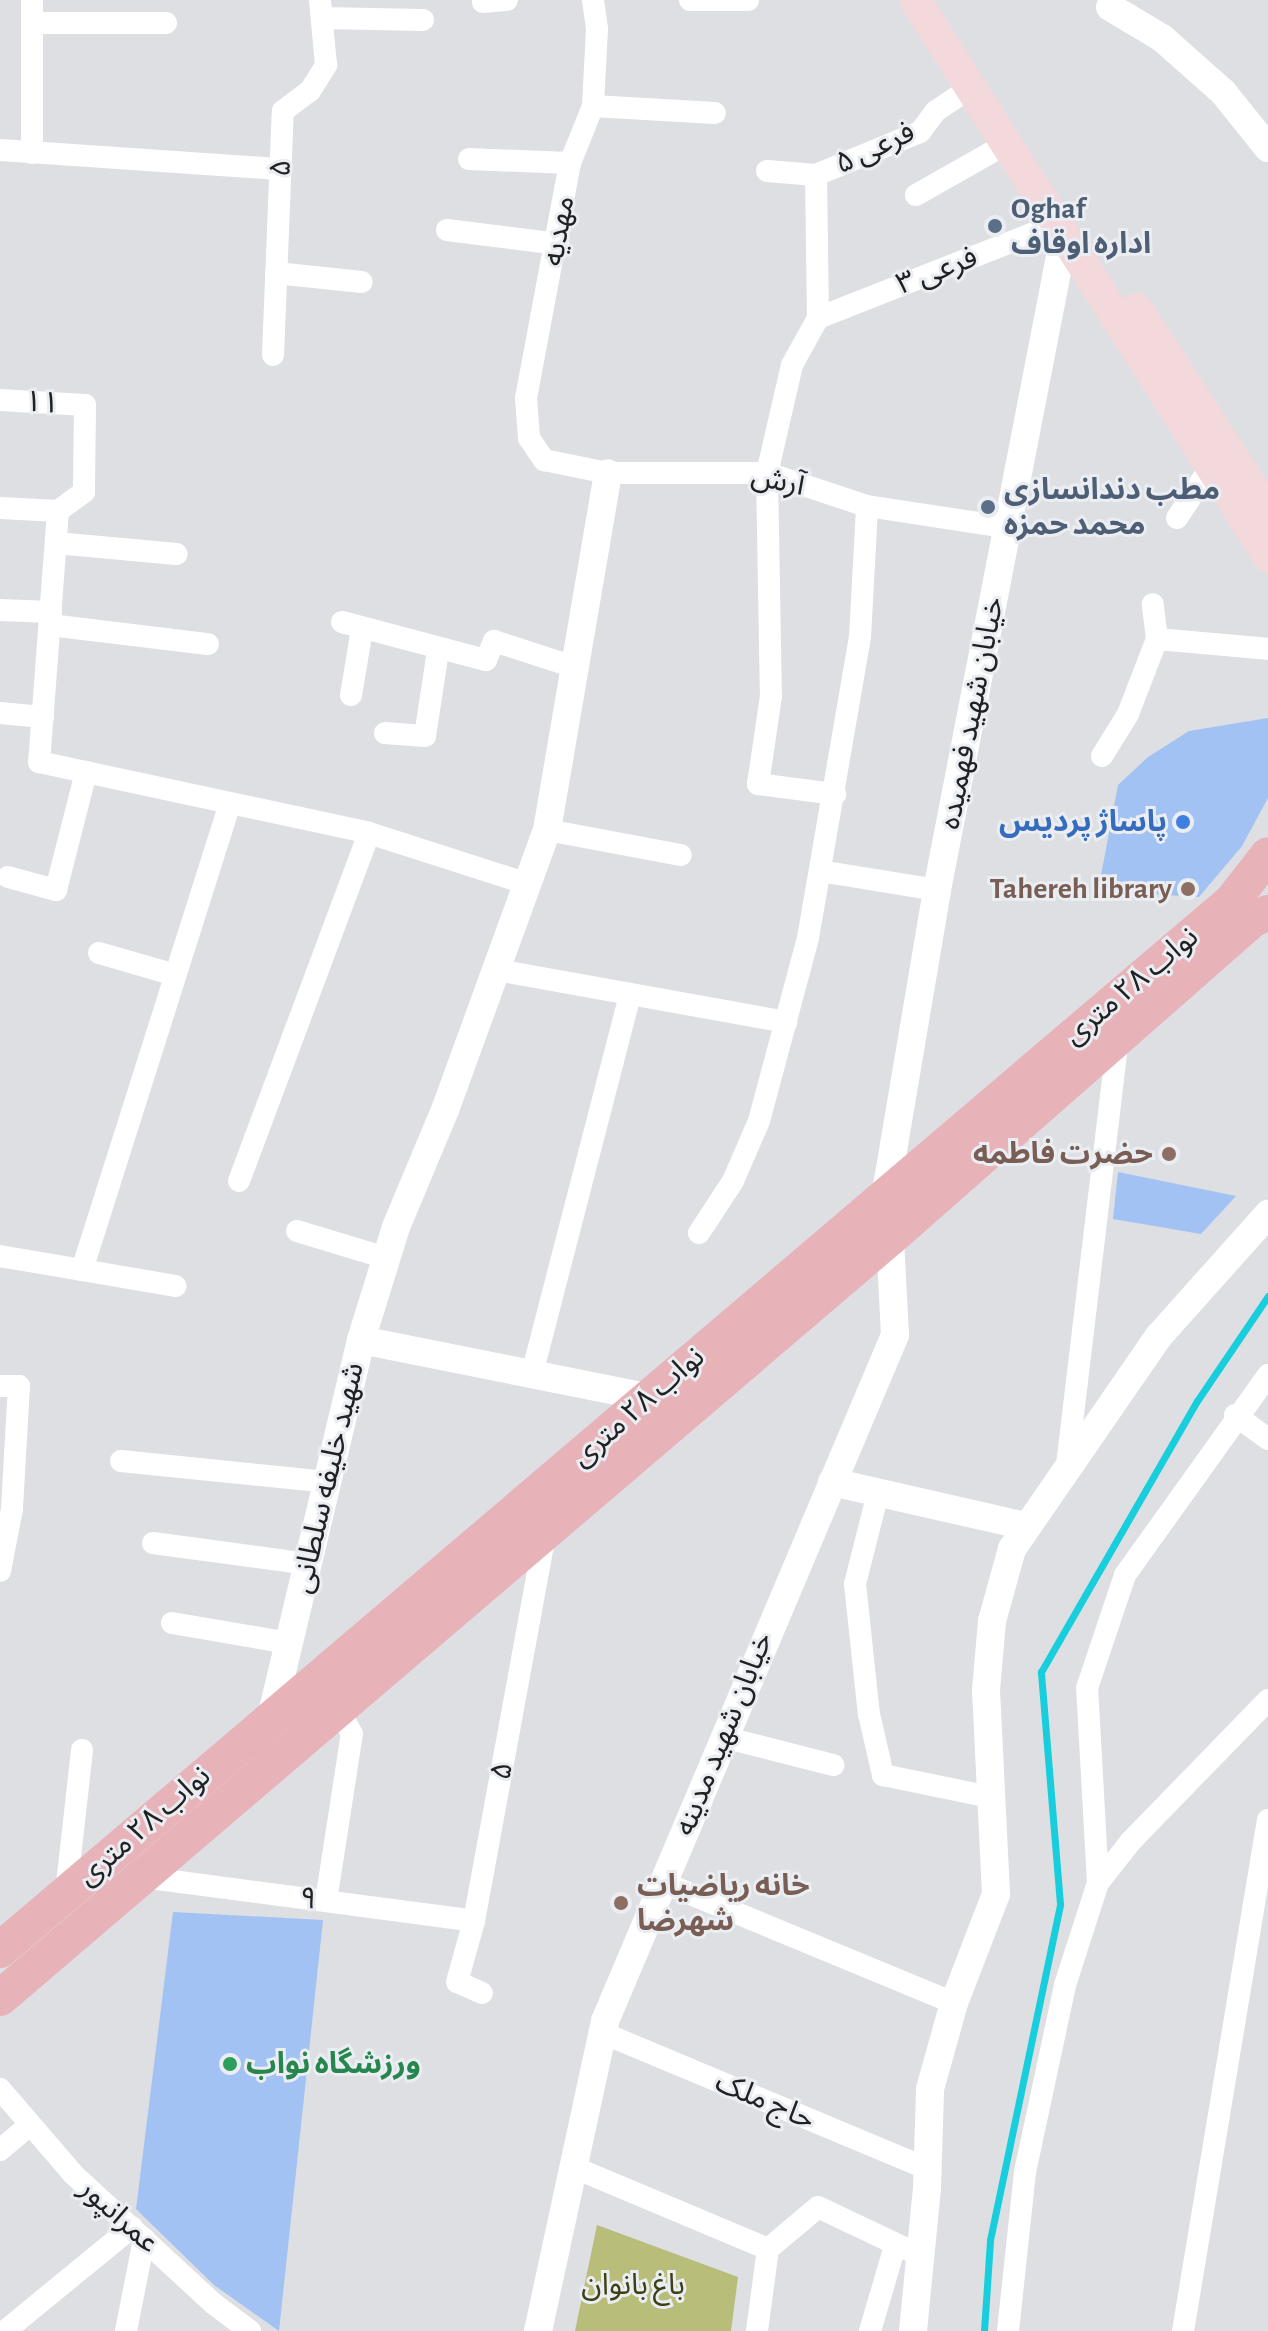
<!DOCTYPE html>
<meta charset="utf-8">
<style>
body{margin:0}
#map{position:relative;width:1268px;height:2331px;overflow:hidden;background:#dddfe3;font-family:"Alegreya Sans","Noto Sans Arabic",sans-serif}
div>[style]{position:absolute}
.green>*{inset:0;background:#b8bd7a}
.stream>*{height:7px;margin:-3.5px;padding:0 3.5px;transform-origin:3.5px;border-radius:3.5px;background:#18cedc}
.building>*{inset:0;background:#a1c2f3}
.minor>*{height:22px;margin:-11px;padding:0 11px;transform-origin:11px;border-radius:11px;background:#fff}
.tertiary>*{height:28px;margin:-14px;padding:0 14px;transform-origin:14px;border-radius:14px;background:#fff}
.secondary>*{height:32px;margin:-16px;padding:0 16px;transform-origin:16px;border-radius:16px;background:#f3d8dc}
.primary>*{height:36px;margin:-18px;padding:0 18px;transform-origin:18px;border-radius:18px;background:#e8b2b9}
.dots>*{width:22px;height:22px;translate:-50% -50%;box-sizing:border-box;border:4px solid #eaedf1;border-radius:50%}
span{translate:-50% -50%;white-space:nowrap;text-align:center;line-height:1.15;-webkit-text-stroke:6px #eaedf1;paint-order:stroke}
.street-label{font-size:30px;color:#202122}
.service-label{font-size:30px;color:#4e5e75;font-weight:700}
.left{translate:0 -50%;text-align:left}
.shop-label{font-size:30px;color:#366cbe;font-weight:700}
.right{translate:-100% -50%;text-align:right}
.education-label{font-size:30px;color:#785e54;font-weight:700}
.leisure-label{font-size:30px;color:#27864d;font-weight:700}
.park-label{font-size:30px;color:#3d4014}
</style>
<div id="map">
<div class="green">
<i style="clip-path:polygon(597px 2225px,738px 2277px,731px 2331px,575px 2331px)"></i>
</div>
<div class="stream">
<i style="left:984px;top:2331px;width:91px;rotate:-86.2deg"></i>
<i style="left:990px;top:2240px;width:343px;rotate:-78.2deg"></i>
<i style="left:1060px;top:1904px;width:233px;rotate:-94.7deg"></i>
<i style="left:1041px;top:1672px;width:313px;rotate:-60.1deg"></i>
<i style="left:1197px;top:1401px;width:127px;rotate:-55.9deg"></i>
</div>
<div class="building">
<i style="clip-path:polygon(1268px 718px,1268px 798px,1242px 846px,1199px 897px,1098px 891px,1118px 785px,1148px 757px,1189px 731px)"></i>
<i style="clip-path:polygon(1118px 1172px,1236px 1196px,1201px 1234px,1113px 1219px)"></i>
<i style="clip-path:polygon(173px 1912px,323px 1920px,279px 2331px,214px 2285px,136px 2209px)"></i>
</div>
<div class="minor">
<i style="left:32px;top:0;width:153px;rotate:90deg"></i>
<i style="left:593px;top:0;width:29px;rotate:82deg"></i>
<i style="left:597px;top:29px;width:77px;rotate:93deg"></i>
<i style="left:593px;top:106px;width:61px;rotate:112deg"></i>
<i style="left:570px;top:163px;width:239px;rotate:100.6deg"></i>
<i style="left:526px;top:398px;width:40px;rotate:85.7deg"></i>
<i style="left:529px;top:438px;width:27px;rotate:56deg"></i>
<i style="left:544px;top:460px;width:65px;rotate:11.5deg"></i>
<i style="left:608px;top:473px;width:159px"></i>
<i style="left:767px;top:473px;width:105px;rotate:18.3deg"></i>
<i style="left:867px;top:506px;width:145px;rotate:8.7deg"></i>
<i style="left:690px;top:0;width:58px"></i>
<i style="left:483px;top:2px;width:24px;rotate:-5deg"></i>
<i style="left:322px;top:18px;width:101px;rotate:1.1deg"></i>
<i style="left:32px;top:23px;width:134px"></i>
<i style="left:593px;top:106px;width:122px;rotate:3.3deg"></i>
<i style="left:0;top:150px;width:282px;rotate:3.9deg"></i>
<i style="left:469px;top:159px;width:101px;rotate:2.3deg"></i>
<i style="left:767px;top:171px;width:49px;rotate:4.7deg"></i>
<i style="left:816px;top:175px;width:113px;rotate:-22.5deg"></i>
<i style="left:920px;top:132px;width:26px;rotate:-53deg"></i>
<i style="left:936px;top:111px;width:41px;rotate:-34.1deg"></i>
<i style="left:816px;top:175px;width:143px;rotate:89.2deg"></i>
<i style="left:818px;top:318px;width:54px;rotate:119deg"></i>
<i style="left:792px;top:365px;width:111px;rotate:103deg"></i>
<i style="left:767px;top:473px;width:223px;rotate:89deg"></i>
<i style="left:771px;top:696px;width:89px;rotate:98.4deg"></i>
<i style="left:758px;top:784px;width:78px;rotate:7.4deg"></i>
<i style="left:916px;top:195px;width:103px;rotate:-29.5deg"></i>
<i style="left:447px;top:230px;width:112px;rotate:7.2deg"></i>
<i style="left:276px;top:273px;width:86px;rotate:6deg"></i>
<i style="left:818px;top:318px;width:257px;rotate:-21.5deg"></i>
<i style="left:273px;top:355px;width:244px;rotate:-87.7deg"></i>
<i style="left:283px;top:111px;width:34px;rotate:-37deg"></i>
<i style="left:310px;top:91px;width:31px;rotate:-58deg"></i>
<i style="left:326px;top:65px;width:65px;rotate:-95.3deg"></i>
<i style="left:0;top:400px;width:85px;rotate:3.4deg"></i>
<i style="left:85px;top:405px;width:87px;rotate:90.7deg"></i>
<i style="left:84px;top:492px;width:32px;rotate:144deg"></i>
<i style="left:58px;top:511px;width:58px;rotate:-177deg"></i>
<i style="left:58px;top:511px;width:252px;rotate:94.3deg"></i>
<i style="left:39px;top:762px;width:338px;rotate:12.1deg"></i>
<i style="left:369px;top:833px;width:164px;rotate:17.8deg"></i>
<i style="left:1177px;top:518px;width:62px;rotate:-56.8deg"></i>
<i style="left:56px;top:543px;width:121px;rotate:5.2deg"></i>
<i style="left:0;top:610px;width:51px;rotate:2.2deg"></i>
<i style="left:342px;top:622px;width:149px;rotate:14.8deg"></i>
<i style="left:486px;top:660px;width:21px;rotate:-67deg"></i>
<i style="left:494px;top:641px;width:87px;rotate:18deg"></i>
<i style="left:50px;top:625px;width:159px;rotate:6.9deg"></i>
<i style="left:1157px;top:639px;width:111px;rotate:5.1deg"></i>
<i style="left:351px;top:695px;width:67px;rotate:-80.5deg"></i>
<i style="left:0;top:713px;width:43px;rotate:5.3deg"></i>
<i style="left:385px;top:733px;width:40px;rotate:4.3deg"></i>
<i style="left:425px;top:736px;width:86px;rotate:-81.3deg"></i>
<i style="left:1102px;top:756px;width:49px;rotate:-58.2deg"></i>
<i style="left:1128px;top:714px;width:80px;rotate:-68.9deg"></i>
<i style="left:1157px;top:639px;width:35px;rotate:-97deg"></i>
<i style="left:547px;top:830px;width:136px;rotate:10.6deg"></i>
<i style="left:820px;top:871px;width:119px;rotate:9.2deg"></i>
<i style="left:8px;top:877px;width:50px;rotate:15.2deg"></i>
<i style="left:56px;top:890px;width:122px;rotate:-75.7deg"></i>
<i style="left:99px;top:953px;width:79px;rotate:16.1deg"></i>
<i style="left:497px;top:970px;width:294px;rotate:10.2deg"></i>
<i style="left:239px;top:1181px;width:371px;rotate:-69.5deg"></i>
<i style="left:297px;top:1231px;width:93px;rotate:16.9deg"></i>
<i style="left:699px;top:1233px;width:62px;rotate:-56.8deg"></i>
<i style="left:733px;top:1181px;width:65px;rotate:-66.6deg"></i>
<i style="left:759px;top:1121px;width:189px;rotate:-75deg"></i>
<i style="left:808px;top:938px;width:305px;rotate:-80.2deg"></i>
<i style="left:860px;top:637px;width:131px;rotate:-86.9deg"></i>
<i style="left:0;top:1256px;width:178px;rotate:9.7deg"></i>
<i style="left:82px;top:1270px;width:487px;rotate:-72.4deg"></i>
<i style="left:532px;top:1374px;width:392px;rotate:-75.5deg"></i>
<i style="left:0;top:1386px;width:19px"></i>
<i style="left:19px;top:1386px;width:123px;rotate:93.3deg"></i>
<i style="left:12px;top:1509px;width:63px;rotate:101deg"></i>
<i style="left:1235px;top:1415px;width:41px;rotate:36deg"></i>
<i style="left:121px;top:1461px;width:207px;rotate:5.8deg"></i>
<i style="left:1067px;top:1465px;width:431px;rotate:-83.2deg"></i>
<i style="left:878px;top:1493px;width:94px;rotate:104.2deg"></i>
<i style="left:855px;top:1584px;width:131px;rotate:83.9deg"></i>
<i style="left:869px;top:1714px;width:63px;rotate:77.1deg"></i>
<i style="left:883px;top:1775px;width:109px;rotate:11.6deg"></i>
<i style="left:153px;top:1543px;width:156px;rotate:7.7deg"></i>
<i style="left:172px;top:1623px;width:119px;rotate:9.7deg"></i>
<i style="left:723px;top:1737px;width:114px;rotate:14.3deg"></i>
<i style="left:142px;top:1877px;width:335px;rotate:7.5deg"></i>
<i style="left:664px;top:1883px;width:314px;rotate:22.5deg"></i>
<i style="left:1098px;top:1883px;width:53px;rotate:-51.8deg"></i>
<i style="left:1131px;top:1841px;width:197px;rotate:-45.8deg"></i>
<i style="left:66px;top:1893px;width:144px;rotate:-83.6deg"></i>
<i style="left:326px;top:1901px;width:169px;rotate:-81.2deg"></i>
<i style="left:352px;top:1734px;width:29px;rotate:-119deg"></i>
<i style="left:482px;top:1993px;width:27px;rotate:-156deg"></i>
<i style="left:457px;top:1982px;width:63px;rotate:-74.4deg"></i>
<i style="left:474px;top:1921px;width:394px;rotate:-79.6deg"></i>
<i style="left:603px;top:2033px;width:352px;rotate:22.7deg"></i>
<i style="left:0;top:2089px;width:112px;rotate:49.3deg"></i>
<i style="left:73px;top:2174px;width:192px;rotate:42.7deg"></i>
<i style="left:214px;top:2304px;width:45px;rotate:36.9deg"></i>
<i style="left:0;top:2150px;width:39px;rotate:-40deg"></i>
<i style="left:573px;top:2167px;width:212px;rotate:22.8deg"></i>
<i style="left:5px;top:2331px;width:164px;rotate:-39.3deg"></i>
<i style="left:126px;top:2331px;width:94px;rotate:-78.9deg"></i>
<i style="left:757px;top:2331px;width:83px;rotate:-82.4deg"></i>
<i style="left:768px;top:2249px;width:65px;rotate:-40deg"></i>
<i style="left:818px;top:2207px;width:112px;rotate:25.4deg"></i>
<i style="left:870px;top:2331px;width:89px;rotate:-73.6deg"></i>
<i style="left:1008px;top:2331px;width:160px;rotate:-83.9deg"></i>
<i style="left:1025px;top:2172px;width:191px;rotate:-77.9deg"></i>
<i style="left:1065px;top:1985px;width:107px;rotate:-72.1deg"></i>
<i style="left:1098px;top:1883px;width:195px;rotate:-93.2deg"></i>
<i style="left:1087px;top:1688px;width:119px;rotate:-71.4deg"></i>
<i style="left:1125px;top:1575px;width:246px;rotate:-54.4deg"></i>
<i style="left:1183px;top:2331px;width:518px;rotate:-80.56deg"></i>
</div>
<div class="tertiary">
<i style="left:1110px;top:7px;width:61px;rotate:30.8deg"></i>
<i style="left:1162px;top:38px;width:81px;rotate:41.5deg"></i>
<i style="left:1223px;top:92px;width:72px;rotate:51.2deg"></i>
<i style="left:886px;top:1192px;width:306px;rotate:-80.4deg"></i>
<i style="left:937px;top:890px;width:666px;rotate:-79.01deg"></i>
<i style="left:361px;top:1340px;width:296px;rotate:11.3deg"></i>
<i style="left:832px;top:1482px;width:199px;rotate:12.8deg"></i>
<i style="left:271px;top:1718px;width:389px;rotate:-76.6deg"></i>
<i style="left:361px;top:1340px;width:118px;rotate:-72.8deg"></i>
<i style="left:396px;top:1227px;width:127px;rotate:-67.3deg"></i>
<i style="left:445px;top:1110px;width:298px;rotate:-70deg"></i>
<i style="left:547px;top:830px;width:362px;rotate:-80.3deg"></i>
<i style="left:538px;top:2331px;width:317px;rotate:-77.8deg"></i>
<i style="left:605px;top:2021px;width:745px;rotate:-67.08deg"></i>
<i style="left:895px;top:1335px;width:97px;rotate:-93deg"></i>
<i style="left:913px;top:2331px;width:145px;rotate:-84.4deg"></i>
<i style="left:927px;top:2187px;width:98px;rotate:-88.2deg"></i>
<i style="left:930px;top:2089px;width:89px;rotate:-74.4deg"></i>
<i style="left:954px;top:2003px;width:117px;rotate:-68.9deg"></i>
<i style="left:996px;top:1894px;width:204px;rotate:-92.8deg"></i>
<i style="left:986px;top:1690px;width:69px;rotate:-85deg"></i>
<i style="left:992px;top:1621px;width:75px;rotate:-74.5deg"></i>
<i style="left:1012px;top:1549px;width:259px;rotate:-55.4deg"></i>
<i style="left:1159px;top:1336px;width:164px;rotate:-48.2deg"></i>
</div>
<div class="secondary">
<i style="left:915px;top:0;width:659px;rotate:57.59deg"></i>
<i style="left:1137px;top:309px;width:242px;rotate:57.2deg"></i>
</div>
<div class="primary">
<i style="left:0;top:1950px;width:1618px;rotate:-40.41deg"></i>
<i style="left:1232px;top:901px;width:58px;rotate:-52deg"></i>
<i style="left:0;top:1998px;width:1170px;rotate:-40.5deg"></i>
<i style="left:890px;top:1238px;width:483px;rotate:-41.3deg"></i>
<i style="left:1253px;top:919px;width:16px;rotate:-22deg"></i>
</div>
<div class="dots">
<i style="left:995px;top:226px;background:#5c6f8a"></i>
<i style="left:988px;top:507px;background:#5c6f8a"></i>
<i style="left:1183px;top:822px;background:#3f7fe0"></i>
<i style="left:1188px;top:889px;background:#8d6e63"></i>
<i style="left:1169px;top:1154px;background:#8d6e63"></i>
<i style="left:621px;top:1903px;background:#8d6e63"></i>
<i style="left:230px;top:2064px;background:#2e9e5b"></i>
</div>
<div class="street-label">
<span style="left:875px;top:148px;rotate:-25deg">فرعی ۵</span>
<span style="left:281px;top:168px;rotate:-88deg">۵</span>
<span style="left:559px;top:231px;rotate:-80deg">مهدیه</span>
<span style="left:937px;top:271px;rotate:-21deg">فرعی ۳</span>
<span style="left:42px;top:403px;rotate:4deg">۱۱</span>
<span style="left:778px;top:481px;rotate:12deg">آرش</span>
<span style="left:972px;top:713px;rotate:-79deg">خیابان شهید فهمیده</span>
<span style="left:1131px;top:986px;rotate:-40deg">نواب ۲۸ متری</span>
<span style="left:638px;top:1407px;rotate:-41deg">نواب ۲۸ متری</span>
<span style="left:328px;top:1478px;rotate:-77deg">شهید خلیفه سلطانی</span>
<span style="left:724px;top:1734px;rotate:-68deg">خیابان شهید مدینه</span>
<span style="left:502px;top:1771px;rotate:-80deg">۵</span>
<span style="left:144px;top:1826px;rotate:-41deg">نواب ۲۸ متری</span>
<span style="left:308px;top:1899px;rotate:8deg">۹</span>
<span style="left:765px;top:2101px;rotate:23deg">حاج ملک</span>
<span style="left:119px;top:2216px;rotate:42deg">عمرانپور</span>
</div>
<div class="service-label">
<span class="left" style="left:1011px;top:226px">Oghaf<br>اداره اوقاف</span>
<span class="left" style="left:1004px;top:507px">مطب دندانسازی<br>محمد حمزه</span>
</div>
<div class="shop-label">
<span class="right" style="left:1167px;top:822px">پاساژ پردیس</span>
</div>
<div class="education-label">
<span class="right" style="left:1172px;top:889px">Tahereh library</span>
<span class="right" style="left:1153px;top:1154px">حضرت فاطمه</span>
<span class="left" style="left:637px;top:1903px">خانه ریاضیات<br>شهرضا</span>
</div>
<div class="leisure-label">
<span class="left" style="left:246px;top:2064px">ورزشگاه نواب</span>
</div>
<div class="park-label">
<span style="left:633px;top:2285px">باغ بانوان</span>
</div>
</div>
